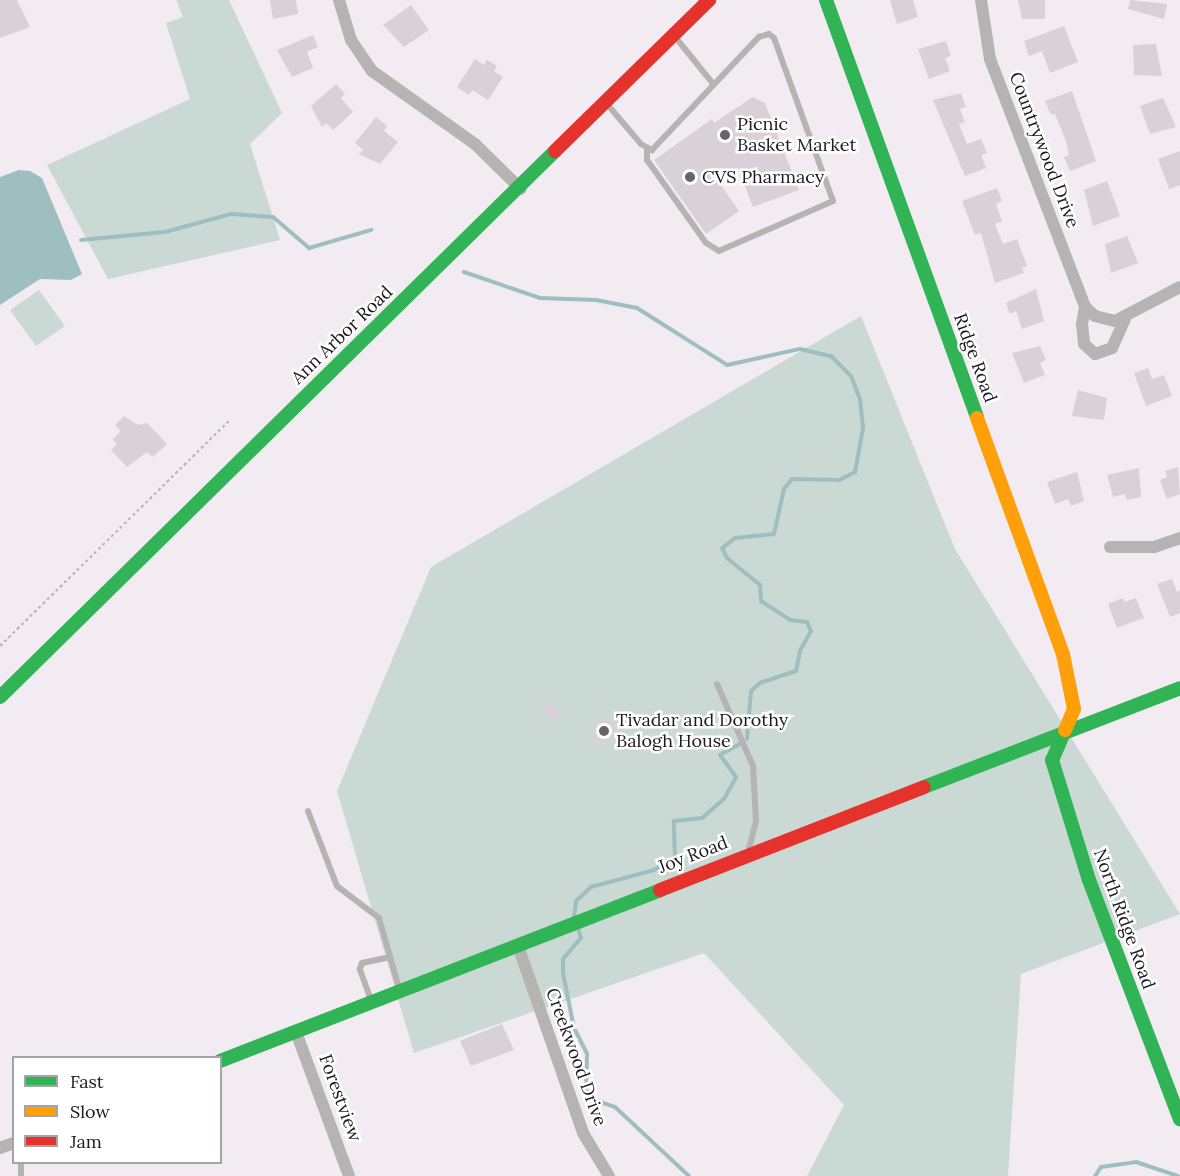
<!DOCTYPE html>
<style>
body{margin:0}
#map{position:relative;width:1180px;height:1176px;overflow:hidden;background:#f2ecf2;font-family:Lora,serif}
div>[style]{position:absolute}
.green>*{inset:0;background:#cad9d3}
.water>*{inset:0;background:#9fbec0}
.stream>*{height:4px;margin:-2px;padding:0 2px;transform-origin:2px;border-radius:2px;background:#9fbec0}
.building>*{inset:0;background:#d8d2d8}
.path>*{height:2px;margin-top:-1px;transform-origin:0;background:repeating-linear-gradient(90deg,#b7b5b6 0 3px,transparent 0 6px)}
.lane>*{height:6px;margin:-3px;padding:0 3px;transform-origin:3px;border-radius:3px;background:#b6b4b3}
.street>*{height:12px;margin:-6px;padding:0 6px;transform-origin:6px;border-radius:6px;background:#b6b4b3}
.fast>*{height:14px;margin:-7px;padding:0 7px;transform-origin:7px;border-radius:7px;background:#30b455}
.slow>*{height:14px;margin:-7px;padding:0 7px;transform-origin:7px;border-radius:7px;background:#ff9f0a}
.jam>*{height:14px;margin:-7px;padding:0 7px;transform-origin:7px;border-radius:7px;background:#e5322d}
.dots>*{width:16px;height:16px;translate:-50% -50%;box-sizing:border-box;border:3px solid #fff;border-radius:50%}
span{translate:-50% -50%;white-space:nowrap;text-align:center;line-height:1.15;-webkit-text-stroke:5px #fff;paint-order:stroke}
.poi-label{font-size:18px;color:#1e191e}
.left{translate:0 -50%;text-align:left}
.street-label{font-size:18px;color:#1e191e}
.legend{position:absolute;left:12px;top:1056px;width:210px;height:108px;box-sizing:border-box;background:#fff;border:2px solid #a5a3a5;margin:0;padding:8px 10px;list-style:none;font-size:18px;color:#1e191e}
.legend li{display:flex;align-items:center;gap:12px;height:30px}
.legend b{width:30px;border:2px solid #a5a3a5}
</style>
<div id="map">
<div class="green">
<i style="clip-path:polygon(176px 0,229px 0,282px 113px,250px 144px,280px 240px,108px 279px,47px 165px,190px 99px,166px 23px,183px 17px)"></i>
<i style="clip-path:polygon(39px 290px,65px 326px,36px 346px,10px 310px)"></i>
<i style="clip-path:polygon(861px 316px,955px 549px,1180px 914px,1021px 974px,1008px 1176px,807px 1176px,844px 1105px,704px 953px,414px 1053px,337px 791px,431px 567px)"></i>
</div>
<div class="water">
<i style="clip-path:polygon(19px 170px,30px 171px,42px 178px,82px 274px,71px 280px,40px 279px,0 305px,0 177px)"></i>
</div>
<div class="stream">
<i style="left:81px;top:240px;width:84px;rotate:-5.4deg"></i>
<i style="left:165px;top:232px;width:68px;rotate:-15.3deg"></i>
<i style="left:231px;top:214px;width:42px;rotate:4.1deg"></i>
<i style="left:273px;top:217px;width:48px;rotate:40.7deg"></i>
<i style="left:309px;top:248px;width:65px;rotate:-16.2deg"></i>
<i style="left:464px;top:272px;width:80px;rotate:18.9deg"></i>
<i style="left:540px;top:298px;width:56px;rotate:2deg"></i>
<i style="left:596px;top:300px;width:42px;rotate:11deg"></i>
<i style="left:637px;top:308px;width:107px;rotate:32.3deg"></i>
<i style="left:727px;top:365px;width:75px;rotate:-12.4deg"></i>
<i style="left:800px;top:349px;width:32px;rotate:13deg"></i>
<i style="left:831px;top:356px;width:28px;rotate:45deg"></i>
<i style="left:851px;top:376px;width:25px;rotate:69deg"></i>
<i style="left:860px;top:399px;width:29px;rotate:84deg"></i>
<i style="left:863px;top:428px;width:45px;rotate:100.3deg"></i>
<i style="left:855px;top:472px;width:18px;rotate:153deg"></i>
<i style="left:839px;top:480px;width:47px;rotate:-178.8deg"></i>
<i style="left:792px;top:479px;width:13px;rotate:129deg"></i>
<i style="left:784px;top:489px;width:46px;rotate:102.5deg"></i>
<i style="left:774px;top:534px;width:39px;rotate:174deg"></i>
<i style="left:735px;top:538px;width:16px;rotate:142deg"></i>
<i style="left:722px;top:548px;width:11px;rotate:63deg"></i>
<i style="left:727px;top:558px;width:43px;rotate:39.3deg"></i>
<i style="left:760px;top:585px;width:16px;rotate:86deg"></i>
<i style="left:761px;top:601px;width:35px;rotate:33deg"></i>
<i style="left:790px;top:620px;width:17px;rotate:7deg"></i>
<i style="left:807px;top:622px;width:10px;rotate:66deg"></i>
<i style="left:811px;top:631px;width:23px;rotate:119deg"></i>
<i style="left:800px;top:651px;width:20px;rotate:101deg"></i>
<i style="left:796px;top:671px;width:38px;rotate:162deg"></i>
<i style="left:760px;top:683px;width:12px;rotate:138deg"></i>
<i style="left:751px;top:691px;width:48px;rotate:94.8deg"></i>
<i style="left:574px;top:918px;width:17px;rotate:-83deg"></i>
<i style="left:576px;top:901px;width:21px;rotate:-43deg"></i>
<i style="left:591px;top:887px;width:65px;rotate:-15.1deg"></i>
<i style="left:654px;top:870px;width:24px;rotate:-30deg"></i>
<i style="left:675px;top:858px;width:37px;rotate:-92deg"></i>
<i style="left:674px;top:821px;width:28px;rotate:-6deg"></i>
<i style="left:702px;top:818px;width:29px;rotate:-41deg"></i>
<i style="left:724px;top:799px;width:25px;rotate:-61deg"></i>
<i style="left:736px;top:777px;width:27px;rotate:-126deg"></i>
<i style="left:720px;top:755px;width:23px;rotate:-29deg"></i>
<i style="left:578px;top:928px;width:10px;rotate:73deg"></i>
<i style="left:581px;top:938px;width:28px;rotate:131deg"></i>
<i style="left:563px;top:959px;width:14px;rotate:90deg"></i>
<i style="left:563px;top:973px;width:56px;rotate:78.7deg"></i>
<i style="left:574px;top:1028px;width:29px;rotate:63deg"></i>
<i style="left:587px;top:1054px;width:43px;rotate:91.3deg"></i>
<i style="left:586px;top:1097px;width:31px;rotate:19deg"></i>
<i style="left:615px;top:1107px;width:101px;rotate:43deg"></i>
<i style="left:1095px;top:1176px;width:11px;rotate:-56deg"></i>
<i style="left:1101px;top:1167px;width:35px;rotate:-8deg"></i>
<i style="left:1136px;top:1162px;width:44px;rotate:18.4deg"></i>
</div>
<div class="building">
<i style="clip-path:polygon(0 0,17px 0,30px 27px,0 38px)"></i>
<i style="clip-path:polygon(270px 0,296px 0,298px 14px,273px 19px)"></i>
<i style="clip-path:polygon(890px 0,913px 0,918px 17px,897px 24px)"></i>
<i style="clip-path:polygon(1018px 0,1045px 0,1045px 19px,1022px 19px)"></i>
<i style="clip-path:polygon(1130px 0,1167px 4px,1164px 19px,1128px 9px)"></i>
<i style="clip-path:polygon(411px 5px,429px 30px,404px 47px,383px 25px)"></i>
<i style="clip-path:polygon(1064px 26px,1078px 62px,1050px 73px,1042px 51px,1029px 56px,1024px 41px)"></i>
<i style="clip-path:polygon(313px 35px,318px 47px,307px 52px,313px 68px,292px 77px,277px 50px)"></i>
<i style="clip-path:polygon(946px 41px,951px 56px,945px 58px,950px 71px,929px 79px,918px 49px)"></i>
<i style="clip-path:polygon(1156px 44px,1162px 76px,1134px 75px,1133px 45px)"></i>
<i style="clip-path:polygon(475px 59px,484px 65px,487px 60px,497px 66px,494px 71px,503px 77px,488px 100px,472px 90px,469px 95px,457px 87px)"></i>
<i style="clip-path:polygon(336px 84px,345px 94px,341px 98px,353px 112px,333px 130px,326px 123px,322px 127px,311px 106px)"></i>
<i style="clip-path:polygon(1072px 91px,1096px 161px,1070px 171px,1064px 157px,1069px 155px,1066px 141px,1055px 114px,1051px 115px,1045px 101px)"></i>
<i style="clip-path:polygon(961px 93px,966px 107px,960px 109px,965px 122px,959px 124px,967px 144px,981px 139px,987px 153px,981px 155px,986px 168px,965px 176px,933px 100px)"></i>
<i style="clip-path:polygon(753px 97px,765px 103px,799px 190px,753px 207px,738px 168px,718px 181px,739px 211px,706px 234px,654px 160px,712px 119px,714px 123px)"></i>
<i style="clip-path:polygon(1163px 98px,1176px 127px,1150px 134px,1140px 106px)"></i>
<i style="clip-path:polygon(376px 117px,387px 126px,384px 131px,398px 142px,380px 164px,359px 154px,363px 150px,355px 143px)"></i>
<i style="clip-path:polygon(1180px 151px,1180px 185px,1169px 189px,1158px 159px)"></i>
<i style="clip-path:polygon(1107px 181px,1120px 216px,1093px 226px,1084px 190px)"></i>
<i style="clip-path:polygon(997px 188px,1002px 201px,996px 204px,1002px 221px,995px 224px,1003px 244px,1017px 239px,1027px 266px,1022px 268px,1024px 273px,995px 283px,981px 233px,975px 235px,962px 201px)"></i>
<i style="clip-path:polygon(1127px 236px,1138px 263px,1111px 273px,1105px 244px)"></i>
<i style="clip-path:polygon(1036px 289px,1044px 321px,1022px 329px,1016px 311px,1010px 314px,1006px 303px)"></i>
<i style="clip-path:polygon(1040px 346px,1046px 360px,1040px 363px,1045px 375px,1024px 383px,1012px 353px)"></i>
<i style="clip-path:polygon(1148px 368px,1152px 379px,1164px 375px,1172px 396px,1146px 406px,1134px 373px)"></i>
<i style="clip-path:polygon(1078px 390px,1107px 398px,1104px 420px,1072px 416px)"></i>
<i style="clip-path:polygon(124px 416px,138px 425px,147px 423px,167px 444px,153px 457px,147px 452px,127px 467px,111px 450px,117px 444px,113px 439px,121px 431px,115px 425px)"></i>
<i style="clip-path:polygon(1178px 467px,1180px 494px,1167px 499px,1160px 480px,1167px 477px,1165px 471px)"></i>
<i style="clip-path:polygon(1139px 468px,1141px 497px,1127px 500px,1125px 494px,1113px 497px,1107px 475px)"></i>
<i style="clip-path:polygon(1077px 472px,1084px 501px,1071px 506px,1068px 499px,1055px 504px,1047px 482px)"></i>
<i style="clip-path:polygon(1172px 579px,1177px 592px,1180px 590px,1180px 613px,1170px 617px,1157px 584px)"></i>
<i style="clip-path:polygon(1123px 598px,1124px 602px,1136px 598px,1144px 618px,1117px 628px,1108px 604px)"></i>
<i style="clip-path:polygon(553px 700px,562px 716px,551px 723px,542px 706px)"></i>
<i style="clip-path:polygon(602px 715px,620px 727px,605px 748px,588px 736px)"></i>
<i style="clip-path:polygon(502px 1024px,514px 1050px,471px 1066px,460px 1041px)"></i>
</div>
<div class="path">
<i style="left:0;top:646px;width:322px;rotate:-44.5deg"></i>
</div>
<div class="lane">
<i style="left:676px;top:38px;width:60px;rotate:51deg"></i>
<i style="left:607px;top:104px;width:52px;rotate:49.6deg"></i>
<i style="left:641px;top:144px;width:13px;rotate:29deg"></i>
<i style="left:652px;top:150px;width:156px;rotate:-46.6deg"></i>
<i style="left:759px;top:37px;width:10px;rotate:-17deg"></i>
<i style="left:769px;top:34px;width:6px;rotate:39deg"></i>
<i style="left:774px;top:38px;width:173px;rotate:70.1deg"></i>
<i style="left:833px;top:201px;width:124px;rotate:156.3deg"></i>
<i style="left:719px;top:251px;width:15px;rotate:-148deg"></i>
<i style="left:706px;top:243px;width:102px;rotate:-125.4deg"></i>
<i style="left:647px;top:160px;width:10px;rotate:-90deg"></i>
<i style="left:717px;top:684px;width:90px;rotate:66.3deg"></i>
<i style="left:753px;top:766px;width:55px;rotate:86.9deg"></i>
<i style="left:756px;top:821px;width:33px;rotate:104deg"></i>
<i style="left:308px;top:811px;width:80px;rotate:68.9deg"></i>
<i style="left:337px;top:886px;width:53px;rotate:37.3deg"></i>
<i style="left:379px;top:918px;width:73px;rotate:74.1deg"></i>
<i style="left:371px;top:1000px;width:33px;rotate:-110deg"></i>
<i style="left:360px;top:969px;width:6px;rotate:-72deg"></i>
<i style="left:362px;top:963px;width:29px;rotate:-12deg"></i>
<i style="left:21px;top:1162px;width:14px;rotate:90deg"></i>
</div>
<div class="street">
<i style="left:339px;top:0;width:42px;rotate:73.3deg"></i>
<i style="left:351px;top:40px;width:37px;rotate:56deg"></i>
<i style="left:372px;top:71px;width:126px;rotate:35.3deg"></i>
<i style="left:475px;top:144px;width:64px;rotate:44.4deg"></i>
<i style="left:981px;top:0;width:60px;rotate:81.3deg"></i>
<i style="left:990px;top:59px;width:266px;rotate:69deg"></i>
<i style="left:1085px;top:307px;width:13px;rotate:42deg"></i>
<i style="left:1095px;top:316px;width:21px;rotate:14deg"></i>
<i style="left:1115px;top:321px;width:73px;rotate:-27.6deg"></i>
<i style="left:1085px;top:307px;width:17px;rotate:100deg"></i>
<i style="left:1082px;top:324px;width:20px;rotate:84deg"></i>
<i style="left:1084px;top:344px;width:15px;rotate:42deg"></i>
<i style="left:1095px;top:354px;width:18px;rotate:-19deg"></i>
<i style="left:1112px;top:348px;width:32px;rotate:-66deg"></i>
<i style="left:1110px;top:547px;width:44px"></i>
<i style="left:1154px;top:547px;width:28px;rotate:-19deg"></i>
<i style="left:518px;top:946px;width:198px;rotate:70.8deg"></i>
<i style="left:583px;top:1133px;width:50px;rotate:58.8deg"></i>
<i style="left:296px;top:1032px;width:153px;rotate:69.8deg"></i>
<i style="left:0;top:1148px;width:15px;rotate:-20deg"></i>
</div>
<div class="fast">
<i style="left:826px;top:0;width:444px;rotate:70.1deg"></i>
<i style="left:0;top:697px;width:779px;rotate:-44.53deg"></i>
<i style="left:1065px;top:730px;width:33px;rotate:113deg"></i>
<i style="left:1052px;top:760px;width:126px;rotate:72.9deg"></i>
<i style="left:1089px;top:880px;width:256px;rotate:69.2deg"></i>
<i style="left:924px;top:787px;width:274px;rotate:-21.1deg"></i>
<i style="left:220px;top:1061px;width:472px;rotate:-21.2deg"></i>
</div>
<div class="slow">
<i style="left:977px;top:418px;width:251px;rotate:70deg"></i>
<i style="left:1063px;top:654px;width:56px;rotate:78.7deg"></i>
<i style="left:1074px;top:709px;width:23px;rotate:113deg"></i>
</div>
<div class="jam">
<i style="left:555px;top:151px;width:216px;rotate:-44.4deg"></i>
<i style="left:660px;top:890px;width:283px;rotate:-21.3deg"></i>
</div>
<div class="dots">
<i style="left:725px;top:135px;background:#686368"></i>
<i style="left:690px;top:177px;background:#686368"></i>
<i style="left:604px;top:731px;background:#686368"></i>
</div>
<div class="poi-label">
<span class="left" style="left:737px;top:135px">Picnic<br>Basket Market</span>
<span class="left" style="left:702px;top:177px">CVS Pharmacy</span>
<span class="left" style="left:616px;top:731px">Tivadar and Dorothy<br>Balogh House</span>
</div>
<div class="street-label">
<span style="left:1044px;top:150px;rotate:69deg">Countrywood Drive</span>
<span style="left:342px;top:335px;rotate:-44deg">Ann Arbor Road</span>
<span style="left:975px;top:358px;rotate:70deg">Ridge Road</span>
<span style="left:693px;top:855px;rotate:-21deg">Joy Road</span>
<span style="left:1124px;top:919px;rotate:70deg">North Ridge Road</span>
<span style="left:576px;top:1057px;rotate:70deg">Creekwood Drive</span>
<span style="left:340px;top:1098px;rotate:70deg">Forestview</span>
</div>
<ul class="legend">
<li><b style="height:8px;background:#30b455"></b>Fast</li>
<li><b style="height:8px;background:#ff9f0a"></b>Slow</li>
<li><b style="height:8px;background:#e5322d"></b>Jam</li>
</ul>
</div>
